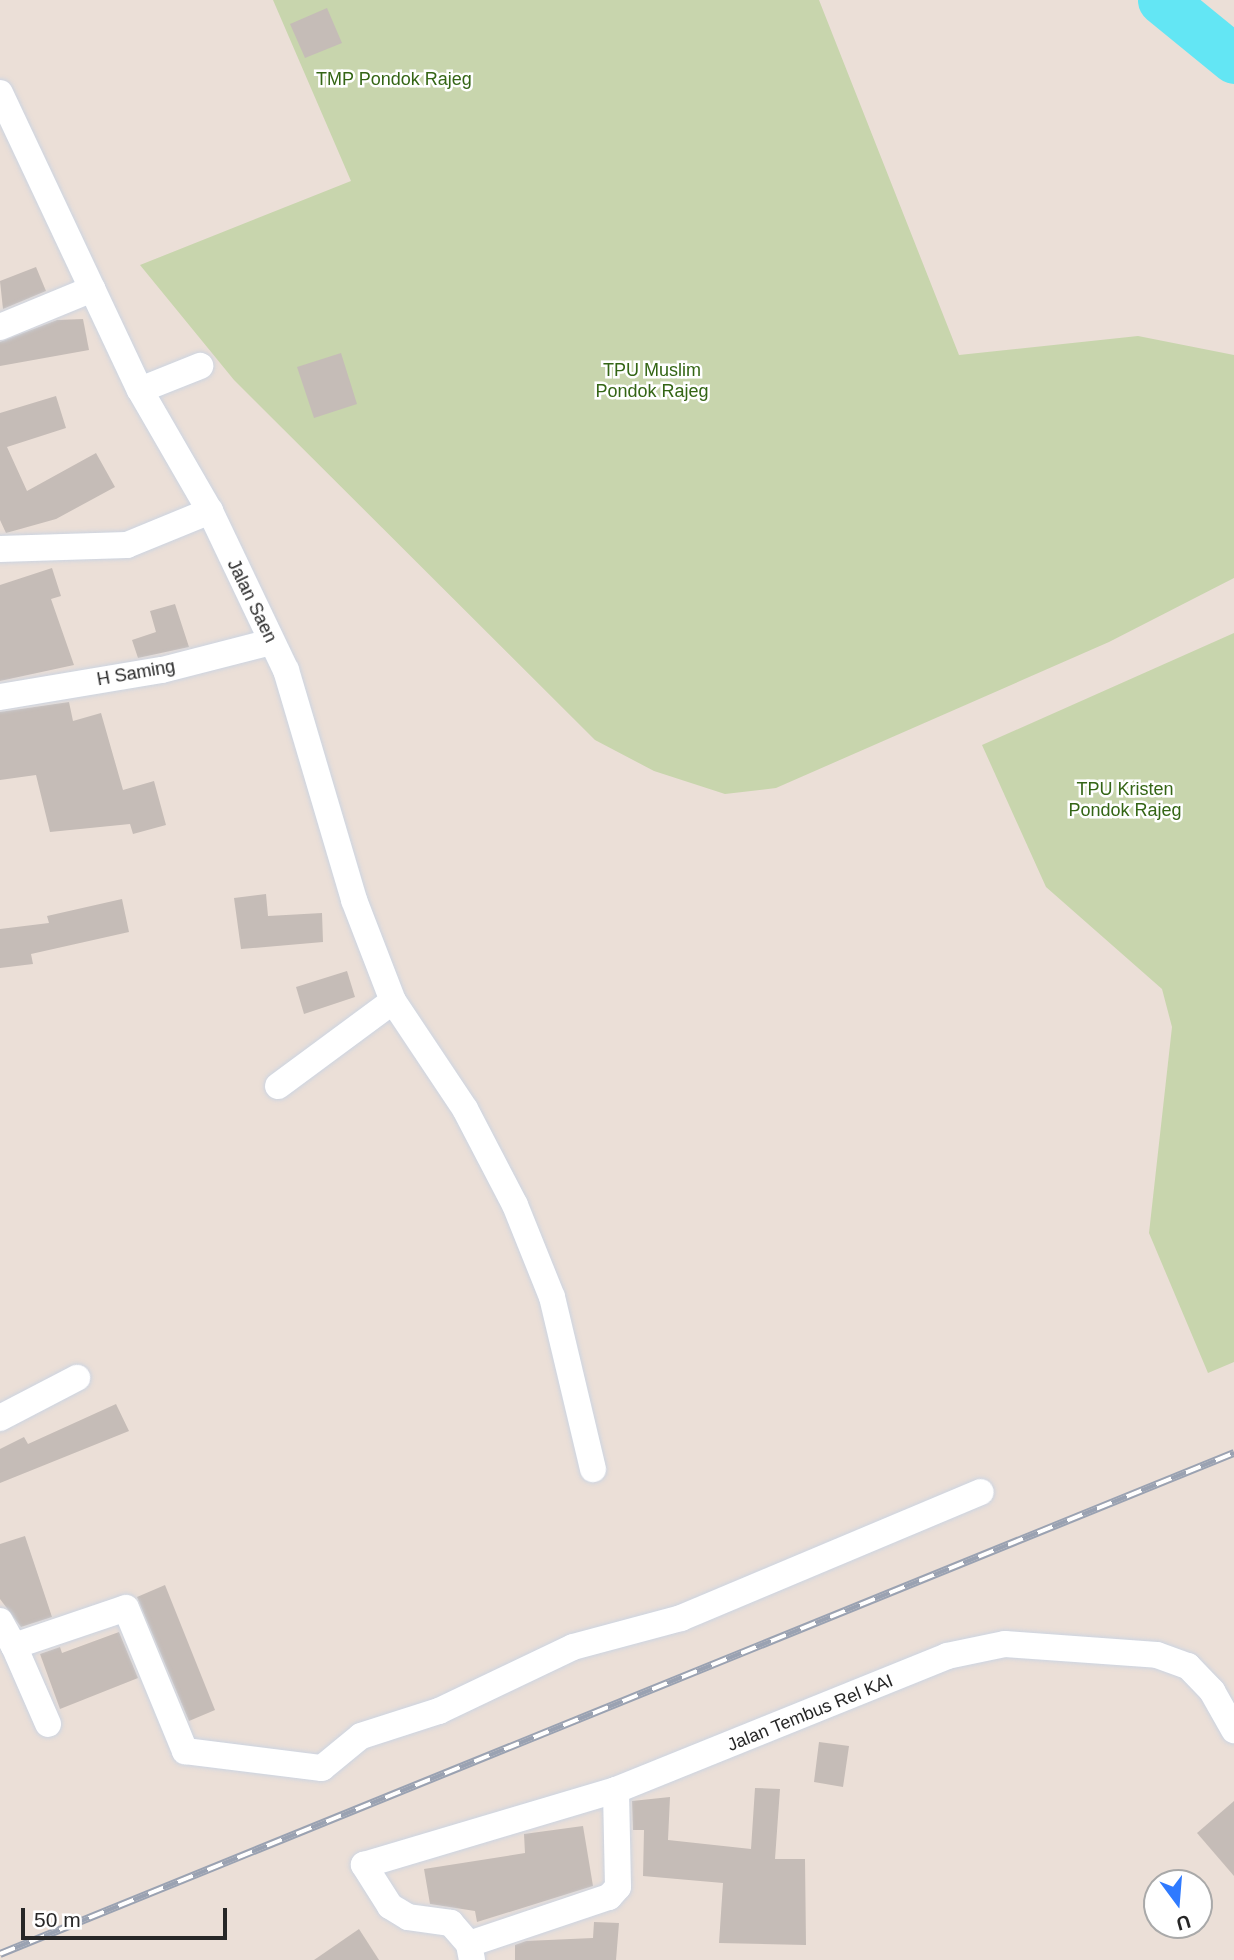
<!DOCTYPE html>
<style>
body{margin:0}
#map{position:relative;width:1234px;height:1960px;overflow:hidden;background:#ebdfd7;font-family:Arial,sans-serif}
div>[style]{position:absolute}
.cemetery>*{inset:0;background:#c8d5ad}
.river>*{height:49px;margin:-24.5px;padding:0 24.5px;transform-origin:24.5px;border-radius:24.5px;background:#63e6f4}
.building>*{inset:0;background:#c5bcb7}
.roads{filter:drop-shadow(0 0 2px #ccd4e1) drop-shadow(0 0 2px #ccd4e1)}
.street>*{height:26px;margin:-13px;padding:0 13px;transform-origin:13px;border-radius:13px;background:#fff}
.rail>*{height:8px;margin-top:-4px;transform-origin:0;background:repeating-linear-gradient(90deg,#fff 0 16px,#9aa2b2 0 32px);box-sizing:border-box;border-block:2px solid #9aa2b2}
span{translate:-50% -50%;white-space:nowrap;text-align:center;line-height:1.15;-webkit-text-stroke:5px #fff;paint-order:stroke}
.park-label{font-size:18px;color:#346515}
.street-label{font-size:18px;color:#272727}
.north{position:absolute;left:1143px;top:1869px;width:70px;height:70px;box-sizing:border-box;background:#fff;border:2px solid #a9a9a9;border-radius:50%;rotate:164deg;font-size:19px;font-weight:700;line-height:28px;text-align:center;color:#272727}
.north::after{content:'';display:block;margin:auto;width:24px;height:32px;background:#2f7aff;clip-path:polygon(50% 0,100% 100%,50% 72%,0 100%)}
.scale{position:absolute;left:21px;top:1908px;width:206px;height:32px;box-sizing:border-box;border:4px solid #272727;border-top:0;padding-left:9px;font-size:21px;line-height:24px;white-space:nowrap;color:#272727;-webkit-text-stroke:5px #fff;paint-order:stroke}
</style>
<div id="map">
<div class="cemetery">
<i style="clip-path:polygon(273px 0,819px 0,959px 355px,1138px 336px,1234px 355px,1234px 578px,1109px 642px,776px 788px,725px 794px,654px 771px,595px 740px,234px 380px,140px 265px,351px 181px)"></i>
<i style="clip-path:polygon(1234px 633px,1234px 1362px,1208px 1373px,1149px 1233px,1172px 1027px,1162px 989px,1046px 887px,982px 745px)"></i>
</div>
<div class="river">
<i style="left:1162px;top:0;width:93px;rotate:39.3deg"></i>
</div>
<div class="building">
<i style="clip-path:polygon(327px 8px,342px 43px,305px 58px,290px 24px)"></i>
<i style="clip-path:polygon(36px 267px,46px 291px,3px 309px,0 281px)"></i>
<i style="clip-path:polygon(83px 319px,89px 350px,0 366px,0 342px,57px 320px)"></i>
<i style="clip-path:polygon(341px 353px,357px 404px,314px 418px,297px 367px)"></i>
<i style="clip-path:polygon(56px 396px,66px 428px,7px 447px,27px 491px,96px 453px,115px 487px,56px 519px,6px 533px,0 520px,0 413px)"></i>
<i style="clip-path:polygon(52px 568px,61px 596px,51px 599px,74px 665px,0 681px,0 585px)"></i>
<i style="clip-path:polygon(175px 604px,189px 647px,138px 658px,132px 640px,156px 632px,150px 611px)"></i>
<i style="clip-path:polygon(69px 702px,73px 721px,101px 713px,123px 790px,154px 781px,166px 825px,133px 834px,130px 824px,50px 832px,36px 775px,0 780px,0 712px)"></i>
<i style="clip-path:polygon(266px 894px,268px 916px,322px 913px,323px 942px,241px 949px,234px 898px)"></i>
<i style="clip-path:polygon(122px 899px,129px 932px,31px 954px,33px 964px,0 968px,0 929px,49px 923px,47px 916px)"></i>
<i style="clip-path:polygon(347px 971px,355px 997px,304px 1014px,296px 987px)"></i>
<i style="clip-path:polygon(116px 1404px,129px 1431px,0 1483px,0 1449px,24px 1437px,28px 1444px)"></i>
<i style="clip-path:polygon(25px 1536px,52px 1617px,21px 1627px,0 1599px,0 1544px)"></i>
<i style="clip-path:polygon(165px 1585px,215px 1710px,189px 1721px,137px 1597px)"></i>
<i style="clip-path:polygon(119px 1632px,138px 1678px,60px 1709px,40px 1654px,60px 1647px,62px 1653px)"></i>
<i style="clip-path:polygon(819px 1742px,849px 1746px,843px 1787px,814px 1782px)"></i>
<i style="clip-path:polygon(755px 1788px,780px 1789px,775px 1859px,805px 1859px,806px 1945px,719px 1943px,723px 1883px,643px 1876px,644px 1830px,633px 1830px,632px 1801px,670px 1797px,668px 1840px,751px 1849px)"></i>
<i style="clip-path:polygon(1234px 1801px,1234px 1876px,1197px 1833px)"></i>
<i style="clip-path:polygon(583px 1826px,593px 1886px,477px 1922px,475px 1911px,430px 1904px,424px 1869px,525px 1853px,524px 1834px)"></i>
<i style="clip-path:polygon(594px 1922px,619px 1923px,616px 1960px,515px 1960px,515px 1945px,526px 1941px,593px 1938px)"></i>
<i style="clip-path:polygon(359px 1929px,379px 1960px,314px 1960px)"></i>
</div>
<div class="roads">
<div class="street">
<i style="left:0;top:93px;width:328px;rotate:64.8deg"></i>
<i style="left:140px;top:390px;width:140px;rotate:60deg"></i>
<i style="left:210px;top:511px;width:176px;rotate:64.5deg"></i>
<i style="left:286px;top:670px;width:240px;rotate:73.5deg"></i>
<i style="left:354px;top:900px;width:108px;rotate:68.9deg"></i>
<i style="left:393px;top:1001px;width:143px;rotate:143.5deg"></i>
<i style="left:0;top:327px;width:100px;rotate:-22.4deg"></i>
<i style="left:140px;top:390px;width:65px;rotate:-21.8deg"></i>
<i style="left:0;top:549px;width:127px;rotate:-1.8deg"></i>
<i style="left:127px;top:545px;width:90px;rotate:-22.3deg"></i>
<i style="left:0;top:697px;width:164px;rotate:-9.5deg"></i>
<i style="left:162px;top:670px;width:113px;rotate:-14.4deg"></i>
<i style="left:393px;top:1001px;width:130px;rotate:56.3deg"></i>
<i style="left:465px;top:1109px;width:108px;rotate:62.5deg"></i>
<i style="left:515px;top:1205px;width:99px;rotate:68.1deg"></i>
<i style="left:552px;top:1297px;width:177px;rotate:76.6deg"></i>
<i style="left:0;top:1418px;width:87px;rotate:-27.5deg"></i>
<i style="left:0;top:1621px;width:29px;rotate:61deg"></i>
<i style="left:14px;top:1646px;width:118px;rotate:-18.7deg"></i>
<i style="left:126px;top:1608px;width:155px;rotate:67.6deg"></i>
<i style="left:185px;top:1751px;width:138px;rotate:7.1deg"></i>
<i style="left:322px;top:1768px;width:50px;rotate:-39.4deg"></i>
<i style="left:361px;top:1736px;width:82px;rotate:-17.8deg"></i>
<i style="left:439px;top:1711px;width:148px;rotate:-25.5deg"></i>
<i style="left:573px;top:1647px;width:112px;rotate:-15deg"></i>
<i style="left:681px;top:1618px;width:325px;rotate:-22.8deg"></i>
<i style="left:14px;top:1646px;width:85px;rotate:66.4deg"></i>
<i style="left:469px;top:1944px;width:148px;rotate:-18.6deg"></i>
<i style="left:609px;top:1897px;width:13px;rotate:-48deg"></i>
<i style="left:618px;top:1887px;width:97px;rotate:-91.2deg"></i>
<i style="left:472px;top:1960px;width:16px;rotate:-101deg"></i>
<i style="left:469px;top:1944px;width:28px;rotate:-131deg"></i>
<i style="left:451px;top:1923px;width:43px;rotate:-172.1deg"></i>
<i style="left:408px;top:1917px;width:21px;rotate:-149deg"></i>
<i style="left:390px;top:1906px;width:49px;rotate:-122.4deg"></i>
<i style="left:364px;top:1865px;width:263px;rotate:-16.6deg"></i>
<i style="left:616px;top:1790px;width:357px;rotate:-22deg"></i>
<i style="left:947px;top:1656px;width:59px;rotate:-11.7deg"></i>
<i style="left:1005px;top:1644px;width:152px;rotate:4.1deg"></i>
<i style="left:1157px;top:1655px;width:33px;rotate:20deg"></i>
<i style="left:1188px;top:1666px;width:35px;rotate:46deg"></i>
<i style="left:1212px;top:1691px;width:45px;rotate:60.6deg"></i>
</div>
</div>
<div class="rail">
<i style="left:0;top:1954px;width:1332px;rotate:-22.1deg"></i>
</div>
<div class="park-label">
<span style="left:394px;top:79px">TMP Pondok Rajeg</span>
<span style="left:652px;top:381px">TPU Muslim<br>Pondok Rajeg</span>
<span style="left:1125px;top:800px">TPU Kristen<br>Pondok Rajeg</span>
</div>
<div class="street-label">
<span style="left:252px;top:601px;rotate:64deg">Jalan Saen</span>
<span style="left:136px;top:673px;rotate:-10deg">H Saming</span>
<span style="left:810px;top:1713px;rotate:-22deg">Jalan Tembus Rel KAI</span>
</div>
<div class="north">U</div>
<div class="scale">50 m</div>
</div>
